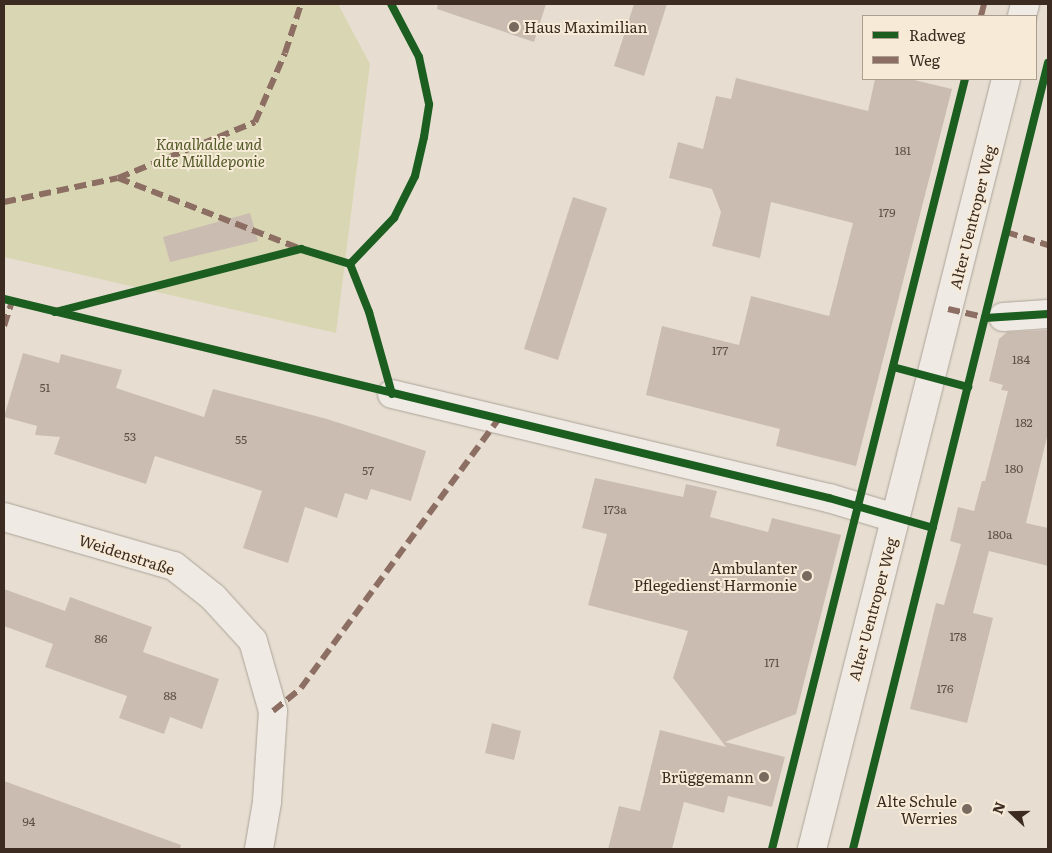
<!DOCTYPE html>
<meta charset="utf-8">
<style>
body{margin:0}
#map{position:relative;width:1052px;height:853px;overflow:hidden;background:#e7ded1;font-family:Literata,serif}
div>[style]{position:absolute}
.green>*{inset:0;background:#d9d6b3}
.building>*{inset:0;background:#cbbcb1}
.roads{filter:drop-shadow(0 0 1px #aca399) drop-shadow(0 0 1px #aca399)}
.minor>*{height:28px;margin:-14px;padding:0 14px;transform-origin:14px;border-radius:14px;background:#efeae3}
.quiet>*{height:6px;margin-top:-3px;transform-origin:0;background:repeating-linear-gradient(90deg,#8d6e63 0 12px,transparent 0 18px)}
.cycleway>*{height:8px;margin:-4px;padding:0 4px;transform-origin:4px;border-radius:4px;background:#1b5e20}
.dots>*{width:14px;height:14px;translate:-50% -50%;box-sizing:border-box;border:2px solid #f7ebd8;border-radius:50%}
span{translate:-50% -50%;white-space:nowrap;text-align:center;line-height:1.15;-webkit-text-stroke:4px #f7ebd8;paint-order:stroke}
.number-label{font-size:12px;color:#604f44}
.number-label span{-webkit-text-stroke-width:0}
.poi-label{font-size:15px;color:#3c2b20}
.left{translate:0 -50%;text-align:left}
.right{translate:-100% -50%;text-align:right}
.park-label{font-size:15px;color:#515926;font-style:italic}
.street-label{font-size:15px;color:#3c2b20}
.frame{position:absolute;inset:0;border:5px solid #3c2b20;pointer-events:none}
.legend{position:absolute;left:862px;top:15px;width:175px;height:65px;box-sizing:border-box;background:#f7ebd8;border:1px solid #ac9e8e;margin:0;padding:6px 9px;list-style:none;font-size:15px;color:#3c2b20}
.legend li{display:flex;align-items:center;gap:10px;height:25px}
.legend b{width:25px;border:1px solid #ac9e8e}
.north{position:absolute;left:987px;top:788px;width:50px;height:50px;-webkit-text-stroke:4px #f7ebd8;paint-order:stroke;rotate:291deg;font-size:14px;font-weight:700;line-height:20px;text-align:center;color:#3c2b20}
.north::after{content:'';display:block;margin:auto;width:18px;height:22px;background:#3c2b20;clip-path:polygon(50% 0,100% 100%,50% 72%,0 100%)}
</style>
<div id="map">
<div class="green">
<i style="clip-path:polygon(4px 4px,338px 4px,370px 64px,336px 333px,4px 257px)"></i>
</div>
<div class="building">
<i style="clip-path:polygon(438px 4px,546px 4px,534px 42px,437px 9px)"></i>
<i style="clip-path:polygon(634px 4px,667px 4px,644px 76px,614px 66px)"></i>
<i style="clip-path:polygon(736px 78px,868px 111px,875px 79px,910px 79px,952px 89px,856px 466px,776px 446px,780px 429px,646px 395px,662px 326px,739px 345px,751px 296px,829px 316px,853px 223px,771px 202px,760px 258px,712px 246px,721px 212px,712px 189px,669px 178px,678px 142px,703px 149px,716px 96px,731px 99px)"></i>
<i style="clip-path:polygon(573px 197px,607px 208px,558px 360px,524px 349px)"></i>
<i style="clip-path:polygon(250px 213px,258px 241px,170px 262px,163px 237px)"></i>
<i style="clip-path:polygon(1048px 330px,1048px 433px,1026px 523px,1048px 528px,1048px 566px,989px 551px,973px 613px,993px 618px,967px 723px,910px 709px,936px 603px,944px 605px,961px 544px,950px 541px,958px 507px,974px 511px,982px 481px,985px 481px,1008px 391px,1001px 390px,1003px 385px,989px 381px,999px 339px,1007px 332px)"></i>
<i style="clip-path:polygon(23px 353px,59px 363px,61px 354px,122px 370px,116px 388px,204px 417px,213px 389px,327px 419px,426px 451px,411px 501px,371px 489px,367px 500px,345px 493px,337px 518px,305px 507px,288px 563px,243px 548px,262px 491px,155px 456px,146px 484px,54px 454px,60px 437px,35px 435px,37px 426px,4px 417px)"></i>
<i style="clip-path:polygon(595px 478px,683px 497px,686px 484px,717px 491px,710px 517px,768px 532px,772px 518px,841px 535px,796px 714px,725px 742px,785px 757px,772px 807px,728px 796px,724px 813px,684px 802px,672px 849px,608px 849px,619px 806px,640px 811px,660px 730px,726px 747px,673px 678px,688px 631px,588px 605px,607px 534px,582px 528px)"></i>
<i style="clip-path:polygon(4px 589px,65px 611px,70px 597px,152px 627px,143px 652px,219px 679px,202px 729px,170px 717px,164px 734px,119px 718px,127px 696px,45px 667px,53px 644px,4px 626px)"></i>
<i style="clip-path:polygon(492px 723px,521px 731px,514px 760px,485px 753px)"></i>
<i style="clip-path:polygon(4px 781px,181px 845px,180px 849px,4px 849px)"></i>
</div>
<div class="roads">
<div class="minor">
<i style="left:1022px;top:16px;width:12px;rotate:-76deg"></i>
<i style="left:1003px;top:317px;width:45px;rotate:-3.8deg"></i>
<i style="left:392px;top:394px;width:449px;rotate:13.4deg"></i>
<i style="left:829px;top:498px;width:69px;rotate:16.9deg"></i>
<i style="left:4px;top:517px;width:177px;rotate:16.1deg"></i>
<i style="left:174px;top:566px;width:50px;rotate:38.5deg"></i>
<i style="left:213px;top:597px;width:59px;rotate:47.7deg"></i>
<i style="left:253px;top:641px;width:73px;rotate:74.1deg"></i>
<i style="left:273px;top:711px;width:91px;rotate:93.8deg"></i>
<i style="left:267px;top:802px;width:48px;rotate:99.7deg"></i>
<i style="left:812px;top:849px;width:794px;rotate:-75.86deg"></i>
</div>
</div>
<div class="quiet">
<i style="left:981px;top:16px;width:12px;rotate:-76deg"></i>
<i style="left:118px;top:178px;width:196px;rotate:21.2deg"></i>
<i style="left:4px;top:202px;width:116px;rotate:-11.9deg"></i>
<i style="left:118px;top:178px;width:148px;rotate:-22.2deg"></i>
<i style="left:255px;top:122px;width:75px;rotate:-66.5deg"></i>
<i style="left:285px;top:53px;width:52px;rotate:-71.9deg"></i>
<i style="left:1006px;top:232px;width:44px;rotate:17.2deg"></i>
<i style="left:948px;top:309px;width:41px;rotate:12.7deg"></i>
<i style="left:4px;top:326px;width:26px;rotate:-72deg"></i>
<i style="left:273px;top:711px;width:36px;rotate:-39deg"></i>
<i style="left:301px;top:688px;width:333px;rotate:-53.7deg"></i>
</div>
<div class="cycleway">
<i style="left:350px;top:264px;width:64px;rotate:-46.3deg"></i>
<i style="left:394px;top:218px;width:47px;rotate:-63.4deg"></i>
<i style="left:415px;top:176px;width:40px;rotate:-77deg"></i>
<i style="left:424px;top:137px;width:33px;rotate:-81deg"></i>
<i style="left:429px;top:104px;width:48px;rotate:-102deg"></i>
<i style="left:419px;top:57px;width:60px;rotate:-117.8deg"></i>
<i style="left:350px;top:264px;width:52px;rotate:68.4deg"></i>
<i style="left:369px;top:312px;width:85px;rotate:74.3deg"></i>
<i style="left:4px;top:299px;width:849px;rotate:13.56deg"></i>
<i style="left:829px;top:498px;width:108px;rotate:16.1deg"></i>
<i style="left:55px;top:312px;width:254px;rotate:-14.4deg"></i>
<i style="left:301px;top:249px;width:51px;rotate:17deg"></i>
<i style="left:985px;top:318px;width:63px;rotate:-3.6deg"></i>
<i style="left:893px;top:367px;width:78px;rotate:14.9deg"></i>
<i style="left:772px;top:849px;width:794px;rotate:-75.93deg"></i>
<i style="left:853px;top:849px;width:810px;rotate:-76.07deg"></i>
</div>
<div class="dots">
<i style="left:514px;top:27px;background:#786a5e"></i>
<i style="left:807px;top:576px;background:#786a5e"></i>
<i style="left:764px;top:777px;background:#786a5e"></i>
<i style="left:967px;top:809px;background:#786a5e"></i>
</div>
<div class="number-label">
<span style="left:903px;top:151px">181</span>
<span style="left:887px;top:213px">179</span>
<span style="left:720px;top:351px">177</span>
<span style="left:1021px;top:360px">184</span>
<span style="left:45px;top:388px">51</span>
<span style="left:1024px;top:423px">182</span>
<span style="left:130px;top:437px">53</span>
<span style="left:241px;top:440px">55</span>
<span style="left:1014px;top:469px">180</span>
<span style="left:368px;top:471px">57</span>
<span style="left:615px;top:510px">173a</span>
<span style="left:1000px;top:535px">180a</span>
<span style="left:958px;top:637px">178</span>
<span style="left:101px;top:639px">86</span>
<span style="left:772px;top:663px">171</span>
<span style="left:945px;top:689px">176</span>
<span style="left:170px;top:696px">88</span>
<span style="left:29px;top:822px">94</span>
</div>
<div class="poi-label">
<span class="left" style="left:524px;top:27px">Haus Maximilian</span>
<span class="right" style="left:797px;top:576px">Ambulanter<br>Pflegedienst Harmonie</span>
<span class="right" style="left:754px;top:777px">Brüggemann</span>
<span class="right" style="left:957px;top:809px">Alte Schule<br>Werries</span>
</div>
<div class="park-label">
<span style="left:209px;top:152px">Kanalhalde und<br>alte Mülldeponie</span>
</div>
<div class="street-label">
<span style="left:972px;top:217px;rotate:-76deg">Alter Uentroper Weg</span>
<span style="left:127px;top:554px;rotate:18deg">Weidenstraße</span>
<span style="left:872px;top:609px;rotate:-75deg">Alter Uentroper Weg</span>
</div>
<div class="frame"></div>
<ul class="legend">
<li><b style="height:6px;background:#1b5e20"></b>Radweg</li>
<li><b style="height:6px;background:#8d6e63"></b>Weg</li>
</ul>
<div class="north">N</div>
</div>
